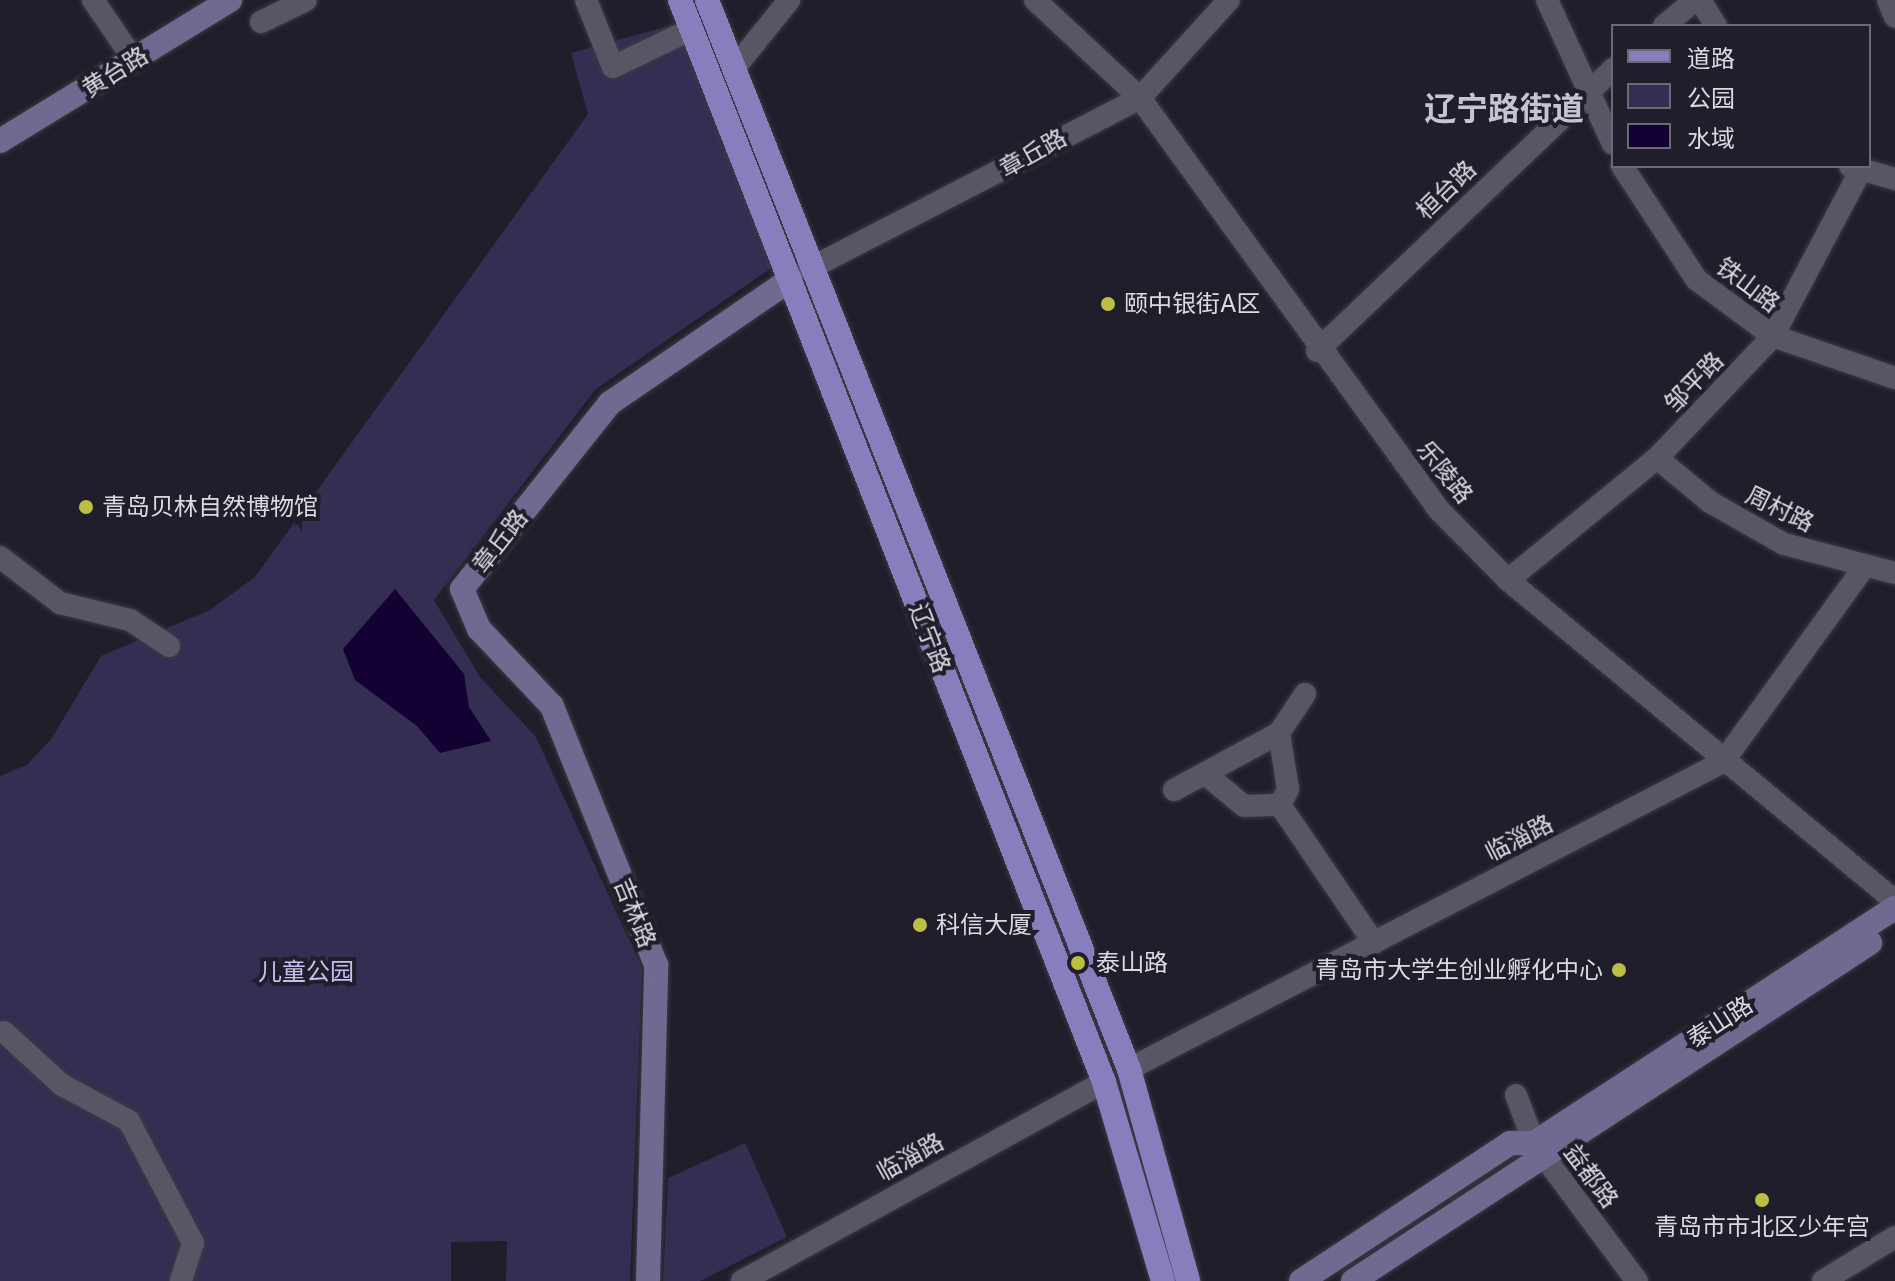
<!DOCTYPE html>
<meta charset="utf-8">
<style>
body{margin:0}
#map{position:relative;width:1895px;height:1281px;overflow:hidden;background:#201e2a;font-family:Inter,"Noto Sans SC",sans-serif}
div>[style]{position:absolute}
.green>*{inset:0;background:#342e52}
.water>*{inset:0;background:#120132}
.roads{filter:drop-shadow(0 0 2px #3c3a44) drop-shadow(0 0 2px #3c3a44)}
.street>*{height:22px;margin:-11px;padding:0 11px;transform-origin:11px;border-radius:11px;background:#585664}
.secondary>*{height:24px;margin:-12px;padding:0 12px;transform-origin:12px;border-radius:12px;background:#706a90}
.primary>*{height:24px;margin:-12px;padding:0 12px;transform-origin:12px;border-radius:12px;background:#897ebd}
.dots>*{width:22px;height:22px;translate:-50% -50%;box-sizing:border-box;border:4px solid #201e2a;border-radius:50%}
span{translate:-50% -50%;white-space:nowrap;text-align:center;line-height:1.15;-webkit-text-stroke:8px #201e2a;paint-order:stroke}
.street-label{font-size:24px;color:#dbdae2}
.poi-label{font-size:24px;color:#dbdae2}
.left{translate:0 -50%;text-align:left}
.right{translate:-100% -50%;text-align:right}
.park-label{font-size:24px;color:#c6bff3}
.district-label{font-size:32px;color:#c6c4d4;font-weight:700}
.legend{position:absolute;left:1611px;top:24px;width:260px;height:144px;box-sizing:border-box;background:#201e2a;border:2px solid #6b6974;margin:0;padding:10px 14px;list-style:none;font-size:24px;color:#dbdae2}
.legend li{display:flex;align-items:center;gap:16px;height:40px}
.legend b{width:40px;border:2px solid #6b6974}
</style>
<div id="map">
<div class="green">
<i style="clip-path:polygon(694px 19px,783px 260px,596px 389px,434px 600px,480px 677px,536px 737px,642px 968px,630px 1281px,506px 1281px,507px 1241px,451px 1242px,451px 1281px,0 1281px,0 776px,27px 765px,52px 738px,101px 656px,210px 610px,255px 577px,588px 114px,571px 53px)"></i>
<i style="clip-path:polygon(745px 1143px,787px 1237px,700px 1281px,663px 1281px,668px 1178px)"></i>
</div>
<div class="water">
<i style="clip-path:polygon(395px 589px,464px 674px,469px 707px,491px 741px,440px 753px,417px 726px,355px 680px,343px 649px)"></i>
</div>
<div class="roads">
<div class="street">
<i style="left:93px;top:0;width:73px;rotate:55.7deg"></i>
<i style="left:586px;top:0;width:72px;rotate:68.1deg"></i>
<i style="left:613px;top:67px;width:88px;rotate:-25.7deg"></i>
<i style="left:1035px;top:0;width:144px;rotate:43deg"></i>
<i style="left:1140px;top:98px;width:509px;rotate:54.03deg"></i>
<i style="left:1439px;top:510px;width:98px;rotate:45.4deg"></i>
<i style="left:1508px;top:580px;width:503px;rotate:39.67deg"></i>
<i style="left:1547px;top:0;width:158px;rotate:65.4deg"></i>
<i style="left:1700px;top:0;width:31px;rotate:58deg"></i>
<i style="left:1888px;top:0;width:18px;rotate:68deg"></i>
<i style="left:261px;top:22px;width:50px;rotate:-26.1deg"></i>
<i style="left:1664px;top:26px;width:40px;rotate:-40deg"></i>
<i style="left:733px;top:70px;width:90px;rotate:-51.3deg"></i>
<i style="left:1622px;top:166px;width:136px;rotate:56.7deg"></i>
<i style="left:1697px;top:280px;width:94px;rotate:36.4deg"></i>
<i style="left:1773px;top:336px;width:129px;rotate:19deg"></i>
<i style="left:1850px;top:166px;width:47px;rotate:16.1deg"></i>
<i style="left:809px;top:269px;width:373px;rotate:-27.3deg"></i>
<i style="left:1140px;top:98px;width:132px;rotate:-47.8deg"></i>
<i style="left:1317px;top:351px;width:409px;rotate:-43.6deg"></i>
<i style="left:1657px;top:458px;width:69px;rotate:39.7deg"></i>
<i style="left:1710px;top:502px;width:85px;rotate:29.6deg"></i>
<i style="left:1784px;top:544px;width:115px;rotate:14.6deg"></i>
<i style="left:0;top:557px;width:76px;rotate:37.5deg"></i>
<i style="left:60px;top:603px;width:72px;rotate:13.7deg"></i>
<i style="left:130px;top:620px;width:47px;rotate:33.7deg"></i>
<i style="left:1508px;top:580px;width:193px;rotate:-39.3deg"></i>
<i style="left:1657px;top:458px;width:168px;rotate:-46.4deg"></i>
<i style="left:1773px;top:336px;width:186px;rotate:-62.1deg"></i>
<i style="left:1209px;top:777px;width:45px;rotate:39.6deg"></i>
<i style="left:1244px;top:806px;width:36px;rotate:-2deg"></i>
<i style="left:1280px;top:805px;width:18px;rotate:-63deg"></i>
<i style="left:1288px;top:789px;width:57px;rotate:-99.1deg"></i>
<i style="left:1174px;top:790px;width:119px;rotate:-28.5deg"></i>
<i style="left:1279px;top:733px;width:47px;rotate:-56.3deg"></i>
<i style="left:1280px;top:805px;width:167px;rotate:55.7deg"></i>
<i style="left:4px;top:1032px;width:79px;rotate:42.4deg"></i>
<i style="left:62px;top:1085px;width:76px;rotate:28.2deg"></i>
<i style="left:129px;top:1121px;width:138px;rotate:62.3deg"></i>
<i style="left:193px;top:1243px;width:40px;rotate:108deg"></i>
<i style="left:1129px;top:1069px;width:669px;rotate:-27.33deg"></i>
<i style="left:1723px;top:762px;width:237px;rotate:-54.1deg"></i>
<i style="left:1516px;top:1095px;width:51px;rotate:69.4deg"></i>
<i style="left:1534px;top:1143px;width:172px;rotate:53.3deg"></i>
<i style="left:742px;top:1281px;width:413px;rotate:-28.8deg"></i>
<i style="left:1823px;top:1281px;width:84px;rotate:-31.4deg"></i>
</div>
<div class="secondary">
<i style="left:0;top:141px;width:270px;rotate:-31.5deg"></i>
<i style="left:648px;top:1281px;width:316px;rotate:-88.5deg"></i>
<i style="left:656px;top:965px;width:279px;rotate:-111.9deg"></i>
<i style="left:552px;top:706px;width:106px;rotate:-133.5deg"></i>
<i style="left:479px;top:629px;width:43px;rotate:-113deg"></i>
<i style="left:462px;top:589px;width:238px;rotate:-51.5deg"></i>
<i style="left:610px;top:403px;width:219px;rotate:-34.4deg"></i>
<i style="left:1301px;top:1281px;width:250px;rotate:-33.4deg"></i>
<i style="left:1510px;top:1143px;width:24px"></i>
<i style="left:1534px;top:1143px;width:431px;rotate:-33.1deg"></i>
<i style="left:1353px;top:1281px;width:618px;rotate:-33.18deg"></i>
</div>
<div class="primary">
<i style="left:680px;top:0;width:1162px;rotate:68.6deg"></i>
<i style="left:1104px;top:1082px;width:208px;rotate:73.5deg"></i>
<i style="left:707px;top:0;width:1149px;rotate:68.46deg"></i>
<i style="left:1129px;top:1069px;width:220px;rotate:74.4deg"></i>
</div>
</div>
<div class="dots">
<i style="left:1108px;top:304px;background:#bcbf43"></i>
<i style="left:86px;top:507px;background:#bcbf43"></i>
<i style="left:920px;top:925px;background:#bcbf43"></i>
<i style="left:1078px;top:963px;background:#bcbf43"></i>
<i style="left:1619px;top:970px;background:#bcbf43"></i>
<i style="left:1762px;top:1200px;background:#bcbf43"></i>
</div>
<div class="street-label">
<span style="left:115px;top:72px;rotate:-32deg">黄台路</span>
<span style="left:1033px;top:153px;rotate:-29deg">章丘路</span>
<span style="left:1446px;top:190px;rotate:-44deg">桓台路</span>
<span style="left:1748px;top:285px;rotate:37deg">铁山路</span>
<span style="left:1694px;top:382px;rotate:-46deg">邹平路</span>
<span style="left:1445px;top:472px;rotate:51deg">乐陵路</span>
<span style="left:1780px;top:509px;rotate:26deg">周村路</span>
<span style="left:500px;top:541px;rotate:-52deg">章丘路</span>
<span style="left:930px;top:638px;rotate:69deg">辽宁路</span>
<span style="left:1519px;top:838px;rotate:-27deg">临淄路</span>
<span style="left:635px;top:913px;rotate:68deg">吉林路</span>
<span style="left:1720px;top:1022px;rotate:-33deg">泰山路</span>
<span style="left:910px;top:1157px;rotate:-29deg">临淄路</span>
<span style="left:1591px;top:1176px;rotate:53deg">益都路</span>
</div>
<div class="poi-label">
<span class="left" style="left:1124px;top:304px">颐中银街A区</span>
<span class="left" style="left:102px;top:507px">青岛贝林自然博物馆</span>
<span class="left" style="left:936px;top:925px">科信大厦</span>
<span class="left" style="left:1096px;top:963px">泰山路</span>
<span class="right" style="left:1603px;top:970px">青岛市大学生创业孵化中心</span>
<span style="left:1762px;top:1227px">青岛市市北区少年宫</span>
</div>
<div class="park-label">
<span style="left:306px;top:972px">儿童公园</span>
</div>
<div class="district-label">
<span style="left:1504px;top:109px">辽宁路街道</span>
</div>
<ul class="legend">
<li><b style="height:10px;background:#897ebd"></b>道路</li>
<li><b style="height:22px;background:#342e52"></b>公园</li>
<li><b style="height:22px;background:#120132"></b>水域</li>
</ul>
</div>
